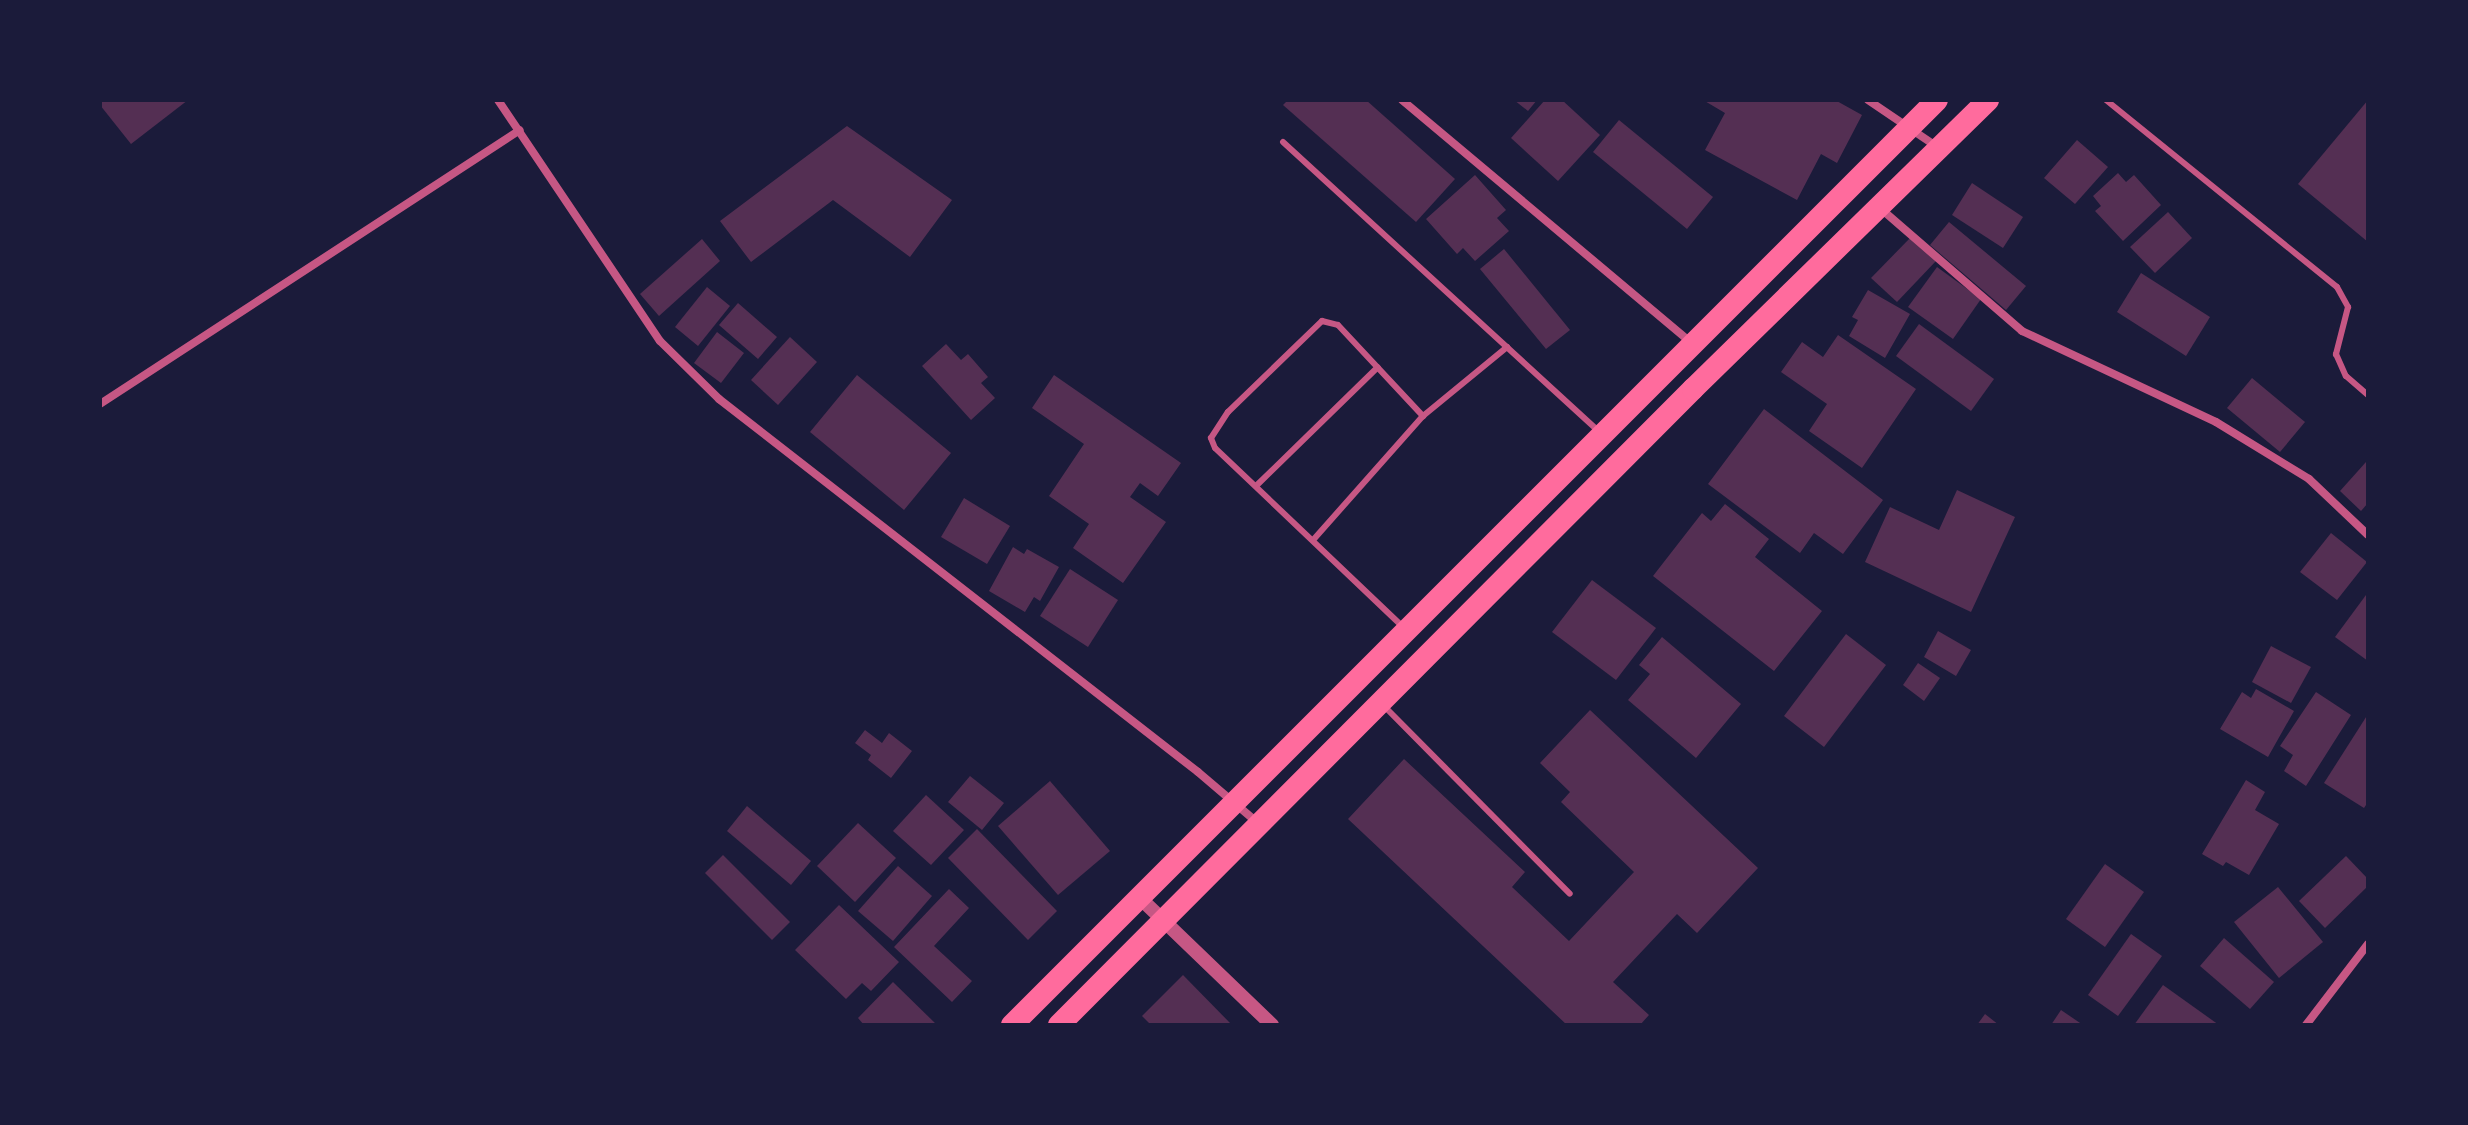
<!DOCTYPE html>
<style>
body{margin:0}
#map{position:relative;width:2468px;height:1125px;overflow:hidden;background:#1b1b3a;font-family:"PT Sans",sans-serif}
div>[style]{position:absolute}
.building>*{inset:0;background:#542f53}
.service>*{height:6px;margin:-3px;padding:0 3px;transform-origin:3px;border-radius:3px;background:#c65784}
.minor>*{height:8px;margin:-4px;padding:0 4px;transform-origin:4px;border-radius:4px;background:#c65784}
.tertiary>*{height:14px;margin:-7px;padding:0 7px;transform-origin:7px;border-radius:7px;background:#c65784}
.trunk>*{height:22px;margin:-11px;padding:0 11px;transform-origin:11px;border-radius:11px;background:#ff6b9d}
span{translate:-50% -50%;white-space:nowrap;text-align:center;line-height:1.15;-webkit-text-stroke:8px #1b1b3a;paint-order:stroke}
.frame{position:absolute;inset:0;border:102px solid #1b1b3a;pointer-events:none}
</style>
<div id="map">
<div class="building">
<i style="clip-path:polygon(100px 100px,188px 100px,131px 144px,100px 105px)"></i>
<i style="clip-path:polygon(1288px 100px,1366px 100px,1455px 179px,1416px 222px,1283px 105px)"></i>
<i style="clip-path:polygon(1514px 100px,1537px 100px,1528px 111px)"></i>
<i style="clip-path:polygon(1545px 100px,1562px 100px,1600px 135px,1558px 181px,1511px 138px)"></i>
<i style="clip-path:polygon(1703px 100px,1835px 100px,1862px 115px,1837px 163px,1821px 154px,1797px 200px,1705px 150px,1725px 113px)"></i>
<i style="clip-path:polygon(2368px 100px,2368px 242px,2298px 184px)"></i>
<i style="clip-path:polygon(1619px 120px,1713px 197px,1687px 229px,1593px 152px)"></i>
<i style="clip-path:polygon(847px 126px,952px 200px,910px 257px,833px 200px,751px 262px,720px 221px)"></i>
<i style="clip-path:polygon(2077px 140px,2108px 167px,2075px 204px,2044px 178px)"></i>
<i style="clip-path:polygon(2118px 173px,2126px 182px,2134px 175px,2161px 205px,2123px 241px,2095px 211px,2101px 206px,2093px 196px)"></i>
<i style="clip-path:polygon(1475px 175px,1506px 210px,1497px 218px,1509px 231px,1475px 261px,1463px 248px,1457px 254px,1426px 219px)"></i>
<i style="clip-path:polygon(1972px 183px,2023px 217px,2003px 248px,1952px 215px)"></i>
<i style="clip-path:polygon(2168px 212px,2192px 238px,2155px 273px,2130px 247px)"></i>
<i style="clip-path:polygon(1949px 222px,2026px 286px,2006px 310px,1930px 245px)"></i>
<i style="clip-path:polygon(1911px 237px,1936px 261px,1897px 302px,1871px 278px)"></i>
<i style="clip-path:polygon(702px 239px,720px 261px,659px 316px,640px 294px)"></i>
<i style="clip-path:polygon(1504px 249px,1570px 330px,1546px 349px,1480px 269px)"></i>
<i style="clip-path:polygon(1937px 267px,1981px 299px,1953px 339px,1908px 307px)"></i>
<i style="clip-path:polygon(2141px 273px,2210px 317px,2186px 356px,2117px 312px)"></i>
<i style="clip-path:polygon(707px 287px,730px 306px,698px 346px,675px 327px)"></i>
<i style="clip-path:polygon(1868px 290px,1910px 314px,1885px 358px,1849px 336px,1858px 320px,1852px 317px)"></i>
<i style="clip-path:polygon(738px 303px,777px 337px,758px 359px,719px 325px)"></i>
<i style="clip-path:polygon(1919px 324px,1994px 379px,1971px 411px,1896px 356px)"></i>
<i style="clip-path:polygon(717px 332px,744px 353px,721px 383px,694px 363px)"></i>
<i style="clip-path:polygon(1838px 335px,1916px 389px,1862px 468px,1809px 431px,1827px 404px,1781px 372px,1802px 342px,1823px 357px)"></i>
<i style="clip-path:polygon(790px 337px,817px 362px,778px 405px,751px 380px)"></i>
<i style="clip-path:polygon(946px 344px,961px 360px,968px 354px,988px 377px,981px 383px,995px 398px,971px 420px,922px 366px)"></i>
<i style="clip-path:polygon(857px 375px,951px 453px,904px 510px,810px 432px)"></i>
<i style="clip-path:polygon(1054px 375px,1181px 463px,1158px 496px,1140px 483px,1130px 497px,1166px 522px,1123px 583px,1073px 548px,1089px 524px,1049px 496px,1084px 444px,1032px 408px)"></i>
<i style="clip-path:polygon(2252px 378px,2305px 422px,2280px 452px,2227px 408px)"></i>
<i style="clip-path:polygon(1764px 409px,1883px 500px,1843px 554px,1814px 533px,1800px 553px,1708px 484px)"></i>
<i style="clip-path:polygon(2366px 462px,2368px 503px,2361px 511px,2340px 491px)"></i>
<i style="clip-path:polygon(1957px 490px,2015px 517px,1971px 612px,1865px 562px,1890px 507px,1939px 530px)"></i>
<i style="clip-path:polygon(964px 498px,1010px 526px,987px 564px,941px 537px)"></i>
<i style="clip-path:polygon(1725px 504px,1769px 539px,1755px 557px,1822px 611px,1774px 671px,1653px 576px,1702px 513px,1711px 521px)"></i>
<i style="clip-path:polygon(2331px 533px,2367px 562px,2337px 600px,2300px 572px)"></i>
<i style="clip-path:polygon(1013px 547px,1024px 554px,1027px 549px,1059px 567px,1040px 601px,1034px 597px,1025px 612px,989px 591px)"></i>
<i style="clip-path:polygon(1070px 569px,1118px 600px,1088px 647px,1040px 616px)"></i>
<i style="clip-path:polygon(1592px 580px,1656px 628px,1616px 680px,1552px 632px)"></i>
<i style="clip-path:polygon(2366px 595px,2368px 597px,2368px 661px,2335px 637px)"></i>
<i style="clip-path:polygon(1938px 631px,1971px 650px,1956px 676px,1924px 657px)"></i>
<i style="clip-path:polygon(1846px 634px,1886px 665px,1824px 747px,1784px 716px)"></i>
<i style="clip-path:polygon(1662px 637px,1741px 704px,1696px 758px,1628px 700px,1650px 674px,1639px 665px)"></i>
<i style="clip-path:polygon(2271px 646px,2311px 667px,2291px 703px,2252px 682px)"></i>
<i style="clip-path:polygon(1918px 663px,1940px 678px,1924px 701px,1903px 685px)"></i>
<i style="clip-path:polygon(2256px 689px,2294px 711px,2268px 757px,2220px 729px,2242px 692px,2251px 698px)"></i>
<i style="clip-path:polygon(2316px 692px,2351px 715px,2306px 786px,2284px 771px,2293px 755px,2280px 746px)"></i>
<i style="clip-path:polygon(1590px 710px,1758px 868px,1697px 933px,1677px 914px,1613px 982px,1649px 1015px,1640px 1025px,1567px 1025px,1348px 819px,1404px 759px,1525px 872px,1512px 887px,1569px 941px,1634px 872px,1561px 802px,1570px 792px,1540px 763px)"></i>
<i style="clip-path:polygon(2368px 714px,2368px 802px,2364px 808px,2324px 783px)"></i>
<i style="clip-path:polygon(865px 730px,882px 743px,889px 733px,912px 751px,891px 778px,868px 760px,871px 755px,855px 743px)"></i>
<i style="clip-path:polygon(970px 776px,1004px 803px,982px 830px,948px 802px)"></i>
<i style="clip-path:polygon(2246px 780px,2265px 792px,2255px 810px,2279px 824px,2249px 875px,2226px 862px,2223px 866px,2202px 854px)"></i>
<i style="clip-path:polygon(1050px 781px,1110px 851px,1058px 895px,998px 826px)"></i>
<i style="clip-path:polygon(926px 795px,964px 830px,931px 865px,893px 831px)"></i>
<i style="clip-path:polygon(747px 806px,811px 861px,791px 885px,727px 831px)"></i>
<i style="clip-path:polygon(858px 823px,896px 858px,855px 902px,817px 866px)"></i>
<i style="clip-path:polygon(977px 829px,1057px 911px,1028px 940px,948px 858px)"></i>
<i style="clip-path:polygon(723px 855px,790px 922px,772px 940px,705px 873px)"></i>
<i style="clip-path:polygon(2346px 856px,2368px 879px,2368px 886px,2325px 928px,2299px 901px)"></i>
<i style="clip-path:polygon(2105px 864px,2144px 892px,2105px 947px,2066px 919px)"></i>
<i style="clip-path:polygon(898px 866px,932px 896px,893px 941px,858px 911px)"></i>
<i style="clip-path:polygon(2278px 887px,2323px 942px,2279px 978px,2234px 922px)"></i>
<i style="clip-path:polygon(949px 889px,969px 908px,934px 946px,972px 981px,952px 1002px,894px 947px)"></i>
<i style="clip-path:polygon(839px 905px,899px 962px,871px 991px,862px 983px,846px 999px,795px 950px)"></i>
<i style="clip-path:polygon(2131px 934px,2162px 956px,2118px 1016px,2088px 995px)"></i>
<i style="clip-path:polygon(2224px 938px,2274px 982px,2250px 1009px,2200px 966px)"></i>
<i style="clip-path:polygon(1183px 975px,1232px 1025px,1151px 1025px,1142px 1016px)"></i>
<i style="clip-path:polygon(893px 982px,937px 1025px,864px 1025px,858px 1018px)"></i>
<i style="clip-path:polygon(2163px 985px,2219px 1025px,2134px 1025px)"></i>
<i style="clip-path:polygon(2061px 1010px,2083px 1025px,2051px 1025px)"></i>
<i style="clip-path:polygon(1985px 1014px,1999px 1025px,1977px 1025px)"></i>
</div>
<div class="service">
<i style="left:2106px;top:100px;width:297px;rotate:39deg"></i>
<i style="left:2337px;top:287px;width:23px;rotate:61deg"></i>
<i style="left:2348px;top:307px;width:49px;rotate:104.3deg"></i>
<i style="left:2336px;top:354px;width:24px;rotate:66deg"></i>
<i style="left:2346px;top:376px;width:29px;rotate:41deg"></i>
<i style="left:1283px;top:142px;width:430px;rotate:42.5deg"></i>
<i style="left:1256px;top:486px;width:170px;rotate:-44.3deg"></i>
<i style="left:1314px;top:539px;width:164px;rotate:-48.5deg"></i>
<i style="left:1423px;top:416px;width:109px;rotate:-39.4deg"></i>
<i style="left:1402px;top:626px;width:258px;rotate:-136.4deg"></i>
<i style="left:1215px;top:448px;width:11px;rotate:-112deg"></i>
<i style="left:1211px;top:438px;width:31px;rotate:-57deg"></i>
<i style="left:1228px;top:412px;width:131px;rotate:-44.1deg"></i>
<i style="left:1322px;top:321px;width:16px;rotate:14deg"></i>
<i style="left:1338px;top:325px;width:125px;rotate:47deg"></i>
<i style="left:1384px;top:706px;width:264px;rotate:45.3deg"></i>
</div>
<div class="minor">
<i style="left:498px;top:100px;width:290px;rotate:56.1deg"></i>
<i style="left:660px;top:341px;width:83px;rotate:44.5deg"></i>
<i style="left:719px;top:399px;width:607px;rotate:37.91deg"></i>
<i style="left:1198px;top:772px;width:80px;rotate:40.4deg"></i>
<i style="left:1402px;top:100px;width:378px;rotate:40deg"></i>
<i style="left:1868px;top:100px;width:82px;rotate:34.1deg"></i>
<i style="left:1880px;top:208px;width:188px;rotate:40.9deg"></i>
<i style="left:2022px;top:331px;width:214px;rotate:25.1deg"></i>
<i style="left:2216px;top:422px;width:109px;rotate:31.5deg"></i>
<i style="left:2309px;top:479px;width:81px;rotate:43.5deg"></i>
<i style="left:100px;top:404px;width:501px;rotate:-33.12deg"></i>
<i style="left:2306px;top:1025px;width:102px;rotate:-52.6deg"></i>
</div>
<div class="tertiary">
<i style="left:1139px;top:897px;width:185px;rotate:43.9deg"></i>
</div>
<div class="trunk">
<i style="left:1012px;top:1025px;width:1308px;rotate:-45deg"></i>
<i style="left:1059px;top:1025px;width:898px;rotate:-45.09deg"></i>
<i style="left:1693px;top:389px;width:413px;rotate:-44.4deg"></i>
</div>
<div class="frame"></div>
</div>
